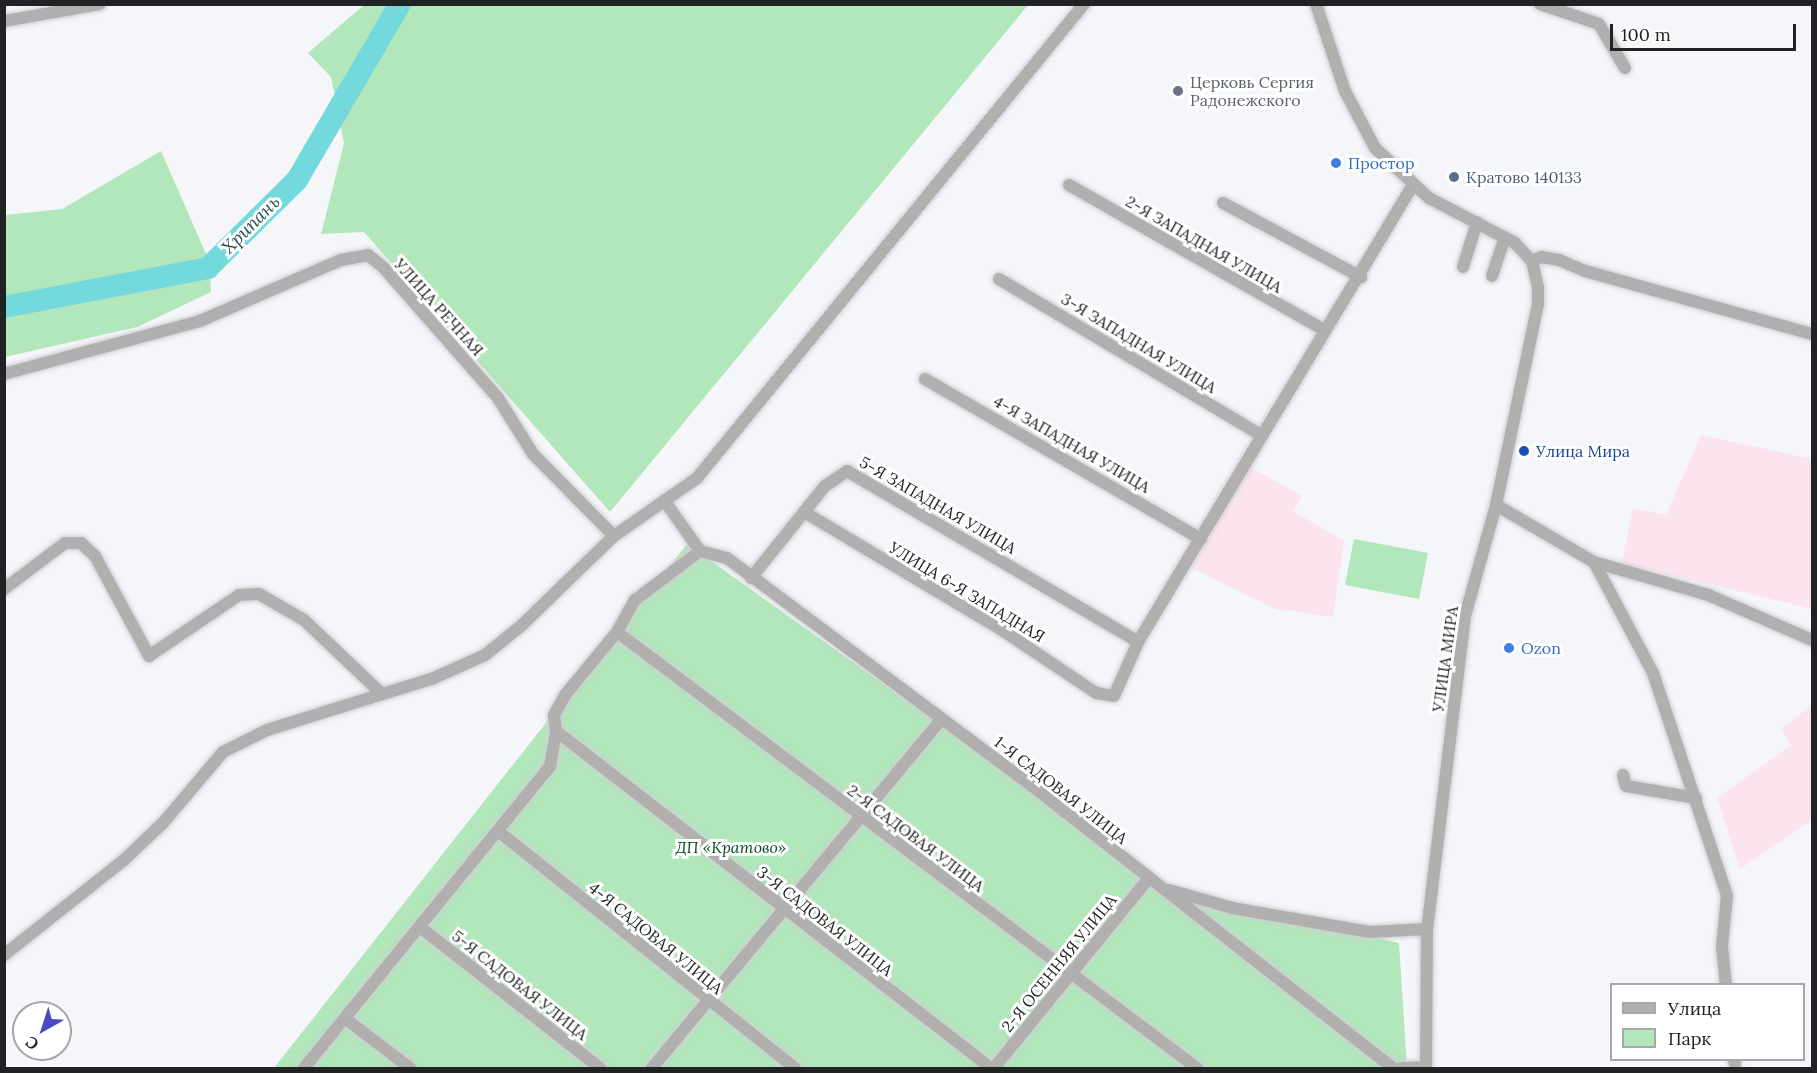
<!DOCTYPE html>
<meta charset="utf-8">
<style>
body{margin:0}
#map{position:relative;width:1817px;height:1073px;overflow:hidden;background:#f4f6fa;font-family:Lora,serif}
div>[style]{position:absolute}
.industrial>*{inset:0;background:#fce4ef}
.green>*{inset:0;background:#b2e6bb}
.river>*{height:22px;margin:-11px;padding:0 11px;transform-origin:11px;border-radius:11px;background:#73d9dc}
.roads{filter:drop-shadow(0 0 2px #ced0d3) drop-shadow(0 0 2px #ced0d3)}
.minor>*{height:12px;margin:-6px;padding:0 6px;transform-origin:6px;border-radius:6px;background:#b2afaf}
.dots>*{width:16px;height:16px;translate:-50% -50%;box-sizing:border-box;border:3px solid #fff;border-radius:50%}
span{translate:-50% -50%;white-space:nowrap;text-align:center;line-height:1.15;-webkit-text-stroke:6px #fff;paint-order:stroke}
.worship-label{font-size:16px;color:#5b616d}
.left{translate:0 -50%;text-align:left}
.shop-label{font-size:16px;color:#366cbe}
.service-label{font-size:16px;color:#4e5e75}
.street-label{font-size:16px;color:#212223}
.transit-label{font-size:16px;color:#164399}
.park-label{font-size:16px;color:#004b1d;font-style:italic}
.water-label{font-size:18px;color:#204e50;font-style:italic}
.frame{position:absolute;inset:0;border:6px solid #212223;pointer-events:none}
.legend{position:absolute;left:1610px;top:983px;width:195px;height:78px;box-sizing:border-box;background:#fff;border:2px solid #a6a7a7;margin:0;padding:8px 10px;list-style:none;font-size:18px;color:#212223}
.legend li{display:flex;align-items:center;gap:12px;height:30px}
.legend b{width:30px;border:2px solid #a6a7a7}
.north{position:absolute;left:12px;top:1001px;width:60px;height:60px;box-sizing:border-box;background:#fff;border:2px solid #a6a7a7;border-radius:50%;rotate:219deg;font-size:16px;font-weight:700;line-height:24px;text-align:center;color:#212223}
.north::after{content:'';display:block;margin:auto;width:21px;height:27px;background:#4a4bc1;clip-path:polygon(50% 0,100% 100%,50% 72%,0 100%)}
.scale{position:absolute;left:1610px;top:24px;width:186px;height:27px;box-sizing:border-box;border:3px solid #212223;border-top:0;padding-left:8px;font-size:18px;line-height:21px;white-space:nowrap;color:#212223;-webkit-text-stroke:4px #fff;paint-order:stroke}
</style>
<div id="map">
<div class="industrial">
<i style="clip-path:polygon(1701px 435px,1812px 459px,1812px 609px,1622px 563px,1633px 508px,1666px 515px)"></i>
<i style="clip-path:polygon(1250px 467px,1302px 496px,1293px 511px,1344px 541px,1333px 617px,1275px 609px,1191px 568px)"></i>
<i style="clip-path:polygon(1812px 705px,1812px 820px,1740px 869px,1717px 798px,1791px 745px,1781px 729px)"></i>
</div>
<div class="green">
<i style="clip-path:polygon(364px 5px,364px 4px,1028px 5px,610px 512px,364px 232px,321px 234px,344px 143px,331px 77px,308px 53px)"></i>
<i style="clip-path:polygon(161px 151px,209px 261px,211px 292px,137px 327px,5px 357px,5px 215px,62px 209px)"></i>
<i style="clip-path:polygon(1354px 539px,1428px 553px,1419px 599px,1345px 585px)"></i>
<i style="clip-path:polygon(687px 544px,1166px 885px,1399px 943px,1407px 1068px,274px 1068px)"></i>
</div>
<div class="river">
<i style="left:4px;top:307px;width:208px;rotate:-10.8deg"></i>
<i style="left:208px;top:268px;width:125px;rotate:-44.7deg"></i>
<i style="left:297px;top:180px;width:204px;rotate:-59.7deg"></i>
</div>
<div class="roads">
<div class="minor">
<i style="left:1316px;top:4px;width:92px;rotate:71.6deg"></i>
<i style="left:1345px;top:91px;width:64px;rotate:62.2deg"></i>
<i style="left:1375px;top:148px;width:74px;rotate:42.8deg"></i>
<i style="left:1429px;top:198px;width:97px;rotate:27.6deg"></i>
<i style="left:1515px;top:243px;width:25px;rotate:47deg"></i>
<i style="left:1532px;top:261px;width:27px;rotate:77deg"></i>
<i style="left:1538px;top:287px;width:17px;rotate:90deg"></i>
<i style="left:1538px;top:304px;width:205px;rotate:101.8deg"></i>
<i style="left:1496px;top:505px;width:115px;rotate:105.6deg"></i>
<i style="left:1465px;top:616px;width:315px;rotate:96.9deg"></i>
<i style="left:1427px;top:929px;width:139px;rotate:90.4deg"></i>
<i style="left:1540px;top:4px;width:62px;rotate:18.7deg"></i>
<i style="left:1599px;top:24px;width:51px;rotate:59.4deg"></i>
<i style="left:4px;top:21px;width:97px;rotate:-10deg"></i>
<i style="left:1069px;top:185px;width:293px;rotate:29.6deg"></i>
<i style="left:1223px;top:203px;width:157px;rotate:28.2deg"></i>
<i style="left:1532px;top:261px;width:10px;rotate:-24deg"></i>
<i style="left:1541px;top:257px;width:18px;rotate:9deg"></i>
<i style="left:1559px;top:260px;width:28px;rotate:23deg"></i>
<i style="left:1585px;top:271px;width:236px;rotate:15.5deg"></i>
<i style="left:1463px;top:267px;width:47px;rotate:-72.7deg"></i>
<i style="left:1492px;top:276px;width:41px;rotate:-71.6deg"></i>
<i style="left:999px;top:279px;width:306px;rotate:30.8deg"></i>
<i style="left:4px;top:374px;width:203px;rotate:-15.1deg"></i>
<i style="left:200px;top:321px;width:154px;rotate:-23.4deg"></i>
<i style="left:341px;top:260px;width:27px;rotate:-10deg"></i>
<i style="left:368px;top:255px;width:19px;rotate:39deg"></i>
<i style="left:383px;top:267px;width:174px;rotate:48.7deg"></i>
<i style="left:498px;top:398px;width:66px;rotate:58deg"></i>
<i style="left:533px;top:454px;width:115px;rotate:45.4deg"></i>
<i style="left:925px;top:379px;width:319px;rotate:30.1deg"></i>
<i style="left:1496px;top:505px;width:113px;rotate:30.2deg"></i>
<i style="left:1594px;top:562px;width:126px;rotate:62deg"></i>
<i style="left:1653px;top:673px;width:234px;rotate:71.6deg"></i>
<i style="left:1727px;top:895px;width:52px;rotate:95.5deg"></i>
<i style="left:1722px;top:947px;width:37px;rotate:84deg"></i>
<i style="left:804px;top:512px;width:230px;rotate:30.8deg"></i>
<i style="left:1002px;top:630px;width:113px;rotate:33.8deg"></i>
<i style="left:1096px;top:693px;width:18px;rotate:9deg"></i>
<i style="left:1114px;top:696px;width:59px;rotate:-66deg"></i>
<i style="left:1138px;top:642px;width:533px;rotate:-58.96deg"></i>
<i style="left:700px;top:551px;width:28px;rotate:15deg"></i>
<i style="left:727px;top:558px;width:399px;rotate:36.8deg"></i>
<i style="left:1046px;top:797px;width:440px;rotate:38deg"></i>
<i style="left:1594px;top:562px;width:119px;rotate:16.1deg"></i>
<i style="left:1708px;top:595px;width:113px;rotate:23.4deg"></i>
<i style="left:751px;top:578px;width:118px;rotate:-51.2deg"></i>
<i style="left:825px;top:486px;width:27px;rotate:-34deg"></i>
<i style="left:847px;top:471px;width:338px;rotate:30.4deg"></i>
<i style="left:4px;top:589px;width:76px;rotate:-37deg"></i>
<i style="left:65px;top:543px;width:16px"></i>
<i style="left:81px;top:543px;width:19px;rotate:43deg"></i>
<i style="left:95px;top:556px;width:114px;rotate:61.6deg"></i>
<i style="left:149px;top:656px;width:109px;rotate:-34.1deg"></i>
<i style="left:239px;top:595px;width:20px;rotate:-3deg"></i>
<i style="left:259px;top:594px;width:52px;rotate:30deg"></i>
<i style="left:304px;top:620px;width:106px;rotate:43.5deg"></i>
<i style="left:617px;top:632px;width:726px;rotate:36.93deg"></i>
<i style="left:556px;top:731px;width:550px;rotate:37.77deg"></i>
<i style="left:1623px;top:775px;width:11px;rotate:75deg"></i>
<i style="left:1626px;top:786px;width:71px;rotate:9.7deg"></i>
<i style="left:498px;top:831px;width:380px;rotate:38.6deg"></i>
<i style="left:1169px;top:890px;width:66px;rotate:15.9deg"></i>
<i style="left:1232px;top:908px;width:139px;rotate:9.9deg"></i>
<i style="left:1369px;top:932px;width:58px;rotate:-3deg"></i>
<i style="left:420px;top:927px;width:229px;rotate:38.1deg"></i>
<i style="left:4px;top:955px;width:154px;rotate:-38.4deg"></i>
<i style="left:125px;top:859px;width:52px;rotate:-43.5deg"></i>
<i style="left:163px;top:823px;width:93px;rotate:-49.8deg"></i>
<i style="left:223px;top:752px;width:49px;rotate:-26.6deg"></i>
<i style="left:267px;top:730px;width:175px;rotate:-17.3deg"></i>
<i style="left:434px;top:678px;width:56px;rotate:-24.3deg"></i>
<i style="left:485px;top:655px;width:48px;rotate:-39deg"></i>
<i style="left:522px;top:625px;width:128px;rotate:-44.1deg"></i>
<i style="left:614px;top:536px;width:101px;rotate:-34.9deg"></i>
<i style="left:697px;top:478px;width:612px;rotate:-50.77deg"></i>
<i style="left:346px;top:1019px;width:81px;rotate:37.4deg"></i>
<i style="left:1734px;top:1060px;width:4px;rotate:76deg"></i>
<i style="left:304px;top:1068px;width:390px;rotate:-50.8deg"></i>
<i style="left:550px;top:766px;width:36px;rotate:-80deg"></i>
<i style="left:556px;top:731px;width:16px;rotate:-97deg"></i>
<i style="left:554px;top:715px;width:23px;rotate:-61deg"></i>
<i style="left:565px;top:695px;width:82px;rotate:-50.5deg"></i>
<i style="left:617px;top:632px;width:37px;rotate:-61deg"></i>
<i style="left:635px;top:600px;width:81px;rotate:-37deg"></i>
<i style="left:700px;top:551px;width:62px;rotate:-125.2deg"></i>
<i style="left:652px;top:1068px;width:452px;rotate:-50.3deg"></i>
<i style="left:994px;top:1068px;width:244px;rotate:-50.8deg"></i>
<i style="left:1401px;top:1068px;width:25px;rotate:-2deg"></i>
</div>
</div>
<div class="dots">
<i style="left:1178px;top:91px;background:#6b7280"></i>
<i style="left:1336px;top:163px;background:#3f7fe0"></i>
<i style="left:1454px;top:177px;background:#5c6f8a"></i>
<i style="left:1524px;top:451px;background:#1a4fb4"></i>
<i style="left:1509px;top:648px;background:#3f7fe0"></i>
</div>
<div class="worship-label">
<span class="left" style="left:1190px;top:91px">Церковь Сергия<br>Радонежского</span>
</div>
<div class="shop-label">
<span class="left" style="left:1348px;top:163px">Простор</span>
<span class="left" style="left:1521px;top:648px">Ozon</span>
</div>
<div class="service-label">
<span class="left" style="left:1466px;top:177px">Кратово 140133</span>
</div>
<div class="street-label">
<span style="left:1204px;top:244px;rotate:30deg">2-Я ЗАПАДНАЯ УЛИЦА</span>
<span style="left:439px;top:307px;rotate:48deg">УЛИЦА РЕЧНАЯ</span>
<span style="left:1139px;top:343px;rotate:31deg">3-Я ЗАПАДНАЯ УЛИЦА</span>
<span style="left:1072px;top:444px;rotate:30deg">4-Я ЗАПАДНАЯ УЛИЦА</span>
<span style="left:938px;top:505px;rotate:30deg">5-Я ЗАПАДНАЯ УЛИЦА</span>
<span style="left:967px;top:592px;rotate:31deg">УЛИЦА 6-Я ЗАПАДНАЯ</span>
<span style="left:1445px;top:659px;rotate:-82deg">УЛИЦА МИРА</span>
<span style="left:1061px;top:790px;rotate:38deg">1-Я САДОВАЯ УЛИЦА</span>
<span style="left:916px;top:838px;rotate:37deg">2-Я САДОВАЯ УЛИЦА</span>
<span style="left:825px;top:921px;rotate:38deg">3-Я САДОВАЯ УЛИЦА</span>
<span style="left:656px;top:938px;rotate:39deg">4-Я САДОВАЯ УЛИЦА</span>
<span style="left:1059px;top:963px;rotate:-51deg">2-Я ОСЕННЯЯ УЛИЦА</span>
<span style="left:520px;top:985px;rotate:38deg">5-Я САДОВАЯ УЛИЦА</span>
</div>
<div class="transit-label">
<span class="left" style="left:1536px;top:451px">Улица Мира</span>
</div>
<div class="park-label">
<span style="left:731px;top:847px">ДП «Кратово»</span>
</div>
<div class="water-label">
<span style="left:251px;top:225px;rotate:-45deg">Хрипань</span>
</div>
<div class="frame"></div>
<ul class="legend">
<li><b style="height:8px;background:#b2afaf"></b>Улица</li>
<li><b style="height:16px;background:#b2e6bb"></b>Парк</li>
</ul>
<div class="north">С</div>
<div class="scale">100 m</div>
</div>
